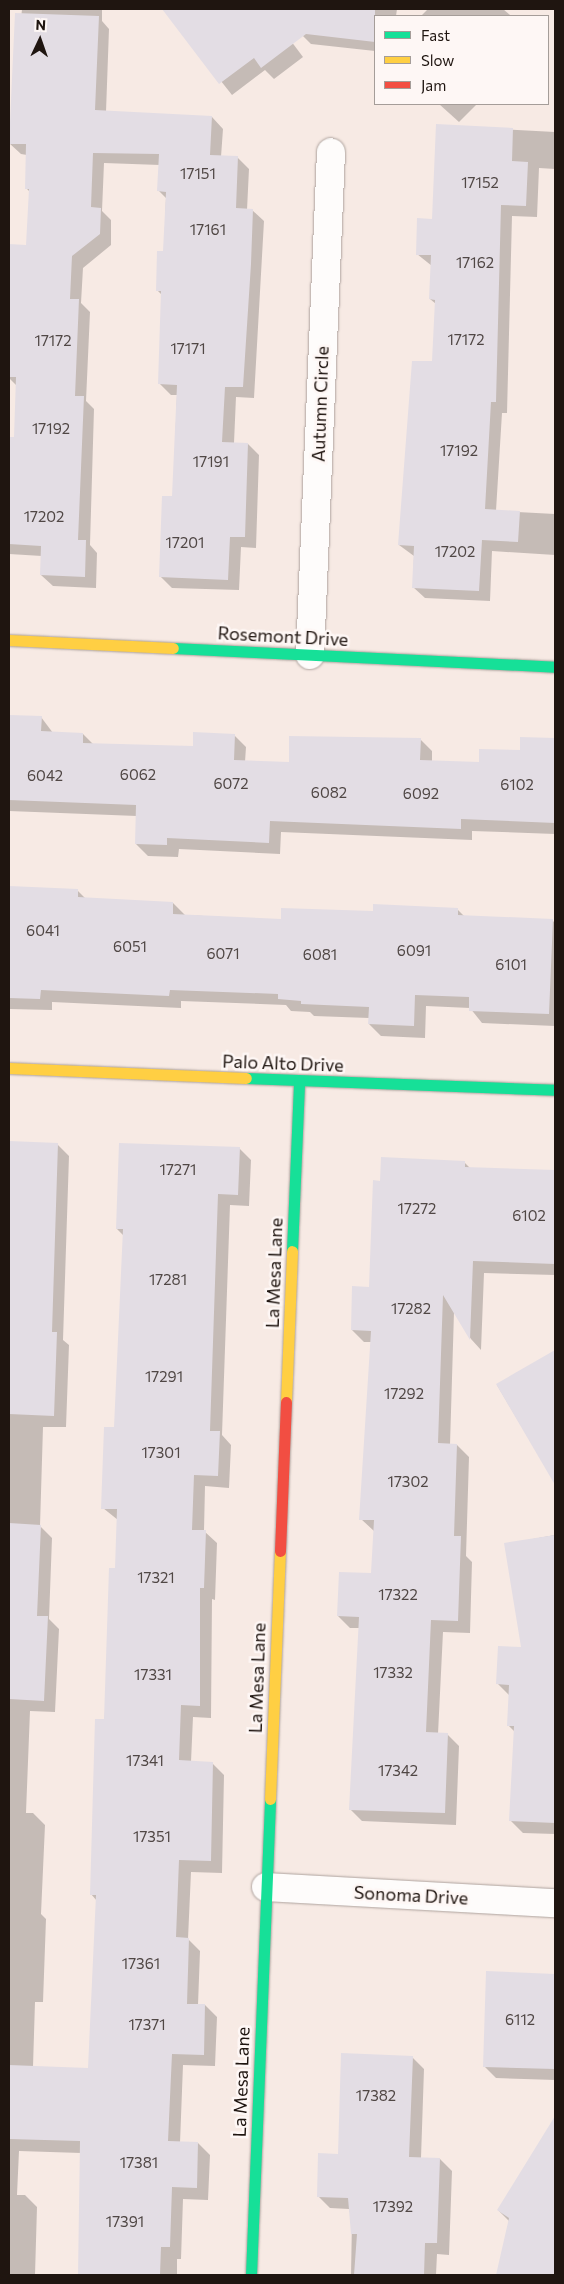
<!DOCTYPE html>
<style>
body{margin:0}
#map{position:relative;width:564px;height:2284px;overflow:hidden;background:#f7eae4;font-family:Commissioner,sans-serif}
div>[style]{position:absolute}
.shadow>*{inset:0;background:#0003}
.building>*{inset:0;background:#e3dde4}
.roads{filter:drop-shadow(0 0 1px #aea39e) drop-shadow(0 0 1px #aea39e)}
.street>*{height:28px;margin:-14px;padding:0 14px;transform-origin:14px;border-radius:14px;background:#fefcfb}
.fast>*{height:11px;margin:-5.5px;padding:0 5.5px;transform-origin:5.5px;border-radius:5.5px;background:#16e098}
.slow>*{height:11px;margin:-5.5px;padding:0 5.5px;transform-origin:5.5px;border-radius:5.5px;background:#ffcf43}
.jam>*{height:11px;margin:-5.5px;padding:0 5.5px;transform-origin:5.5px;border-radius:5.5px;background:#f24e42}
span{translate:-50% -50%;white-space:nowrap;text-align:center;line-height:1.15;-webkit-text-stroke:5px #fef7f5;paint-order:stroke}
.number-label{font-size:15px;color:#504745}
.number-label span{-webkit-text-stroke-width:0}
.street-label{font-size:18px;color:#1f1510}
.frame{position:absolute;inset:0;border:10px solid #1f1510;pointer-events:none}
.legend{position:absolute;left:374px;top:15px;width:175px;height:90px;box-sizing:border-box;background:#fef7f5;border:1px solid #a59d99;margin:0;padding:6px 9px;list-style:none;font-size:15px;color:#1f1510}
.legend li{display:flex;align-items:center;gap:10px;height:25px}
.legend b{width:25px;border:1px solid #a59d99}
.north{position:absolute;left:15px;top:15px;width:50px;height:50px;-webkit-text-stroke:4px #fef7f5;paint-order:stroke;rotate:3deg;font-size:14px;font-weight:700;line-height:20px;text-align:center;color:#1f1510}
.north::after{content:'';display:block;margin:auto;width:18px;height:22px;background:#1f1510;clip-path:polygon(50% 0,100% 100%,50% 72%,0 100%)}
</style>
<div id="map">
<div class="shadow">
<i style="clip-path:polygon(22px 9px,102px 9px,102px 21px,109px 29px,106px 112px,212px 117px,223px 129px,221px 157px,237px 157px,249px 169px,247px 210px,252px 210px,264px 221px,254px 398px,236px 397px,234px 443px,248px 444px,259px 455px,256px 548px,241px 547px,239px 590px,172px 588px,160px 576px,173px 498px,177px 395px,171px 395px,159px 383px,162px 295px,157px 290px,164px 252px,166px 198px,159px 191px,160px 165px,104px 163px,102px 211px,111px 220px,111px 245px,83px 268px,81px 303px,90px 312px,86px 401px,94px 409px,90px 545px,97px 553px,96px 588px,53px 586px,41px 575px,42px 556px,9px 554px,9px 438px,15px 438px,17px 386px,9px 378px,9px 246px,28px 246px,30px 192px,26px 188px,27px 155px,21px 154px,9px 143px)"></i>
<i style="clip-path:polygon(164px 9px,267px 9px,303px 57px,274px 79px,265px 70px,232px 95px)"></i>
<i style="clip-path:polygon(303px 9px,397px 9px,396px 16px,375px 16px,375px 51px,311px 44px,300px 33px)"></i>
<i style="clip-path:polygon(428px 9px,503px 9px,510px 15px,421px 16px)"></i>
<i style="clip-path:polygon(439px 104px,477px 104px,459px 122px)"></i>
<i style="clip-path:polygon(437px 126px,555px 132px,555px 169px,539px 168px,537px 217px,512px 216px,507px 413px,502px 413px,496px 511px,555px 514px,555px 555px,492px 551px,490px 601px,425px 598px,413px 587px,414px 556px,399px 545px,433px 363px,436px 304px,430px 299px,432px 266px,417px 254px,433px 220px)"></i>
<i style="clip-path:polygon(555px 374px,555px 401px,554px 400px)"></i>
<i style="clip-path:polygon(9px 716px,41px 717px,53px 733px,83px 734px,93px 744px,194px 747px,234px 735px,246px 747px,245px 762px,290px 763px,420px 739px,432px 751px,432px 762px,480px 764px,521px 751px,522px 738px,555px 740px,555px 834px,472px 831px,472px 840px,281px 832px,280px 854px,179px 849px,178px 857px,148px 856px,136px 844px,137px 816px,9px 811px)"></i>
<i style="clip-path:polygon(9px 888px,77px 890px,86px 899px,173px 903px,185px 915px,282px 920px,457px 909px,465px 917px,552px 920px,555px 923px,555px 1026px,482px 1023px,470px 1008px,426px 1006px,425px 1038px,381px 1036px,369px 1024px,369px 1018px,314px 1016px,310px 1012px,291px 1011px,286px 1005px,181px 1001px,181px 1008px,52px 1002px,52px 1010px,9px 1009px)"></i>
<i style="clip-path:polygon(9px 1142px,57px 1144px,69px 1156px,63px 1340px,69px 1345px,66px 1427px,43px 1427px,40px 1526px,52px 1538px,49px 1619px,59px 1629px,55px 1712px,30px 1711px,26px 1813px,33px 1813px,45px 1825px,41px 1914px,46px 1919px,43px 2002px,35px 2002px,33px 2067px,89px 2069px,97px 1901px,91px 1894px,116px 1569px,118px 1520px,103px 1508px,115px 1429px,124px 1236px,117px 1229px,239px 1148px,251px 1160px,249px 1206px,230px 1205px,222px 1435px,231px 1445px,229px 1488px,205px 1486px,204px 1531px,217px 1543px,215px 1600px,212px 1599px,211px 1718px,193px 1717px,191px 1762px,212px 1763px,224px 1775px,222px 1873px,191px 1872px,188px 1939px,200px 1951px,198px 2005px,205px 2005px,217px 2017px,215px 2066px,183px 2065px,180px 2143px,198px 2143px,210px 2155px,208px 2200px,183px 2199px,181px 2259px,177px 2259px,177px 2275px,79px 2275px,81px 2153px,19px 2151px,17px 2195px,25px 2195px,37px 2207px,35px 2275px,9px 2275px)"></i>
<i style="clip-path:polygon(464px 1162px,470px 1168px,555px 1171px,555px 1275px,484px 1273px,481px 1350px,471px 1339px,454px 1312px,450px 1445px,457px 1445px,469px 1457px,466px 1556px,472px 1562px,470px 1633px,443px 1632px,438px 1734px,447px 1734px,459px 1746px,456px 1825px,362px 1821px,350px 1809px,360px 1628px,350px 1628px,338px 1616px,373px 1574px,374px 1531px,361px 1519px,371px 1342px,364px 1342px,352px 1330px,370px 1288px,382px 1182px)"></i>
<i style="clip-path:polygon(555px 1351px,555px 1483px,497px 1385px)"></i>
<i style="clip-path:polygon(555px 1535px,555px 1834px,523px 1833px,511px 1821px,515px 1732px,508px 1725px,510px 1696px,498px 1684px,523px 1649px,505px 1544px)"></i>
<i style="clip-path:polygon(487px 1972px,555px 1975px,555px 2080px,496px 2078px,484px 2066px)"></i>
<i style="clip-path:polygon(412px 2057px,424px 2069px,421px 2158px,440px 2159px,452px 2171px,449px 2255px,437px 2254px,436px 2275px,351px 2275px,352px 2220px,349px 2209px,330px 2208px,318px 2196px,339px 2155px)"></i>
<i style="clip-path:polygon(541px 2141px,555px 2150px,555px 2275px,497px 2275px,509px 2221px,498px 2210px)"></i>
</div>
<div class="building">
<i style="clip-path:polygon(162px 9px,375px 9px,375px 42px,306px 34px,261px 68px,254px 58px,219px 84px)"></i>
<i style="clip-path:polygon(15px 13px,99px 16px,95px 110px,212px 116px,210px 155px,238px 156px,236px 208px,253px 209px,251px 264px,243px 387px,225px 387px,222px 442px,248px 443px,245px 537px,230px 537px,228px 580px,159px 577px,162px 496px,172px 496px,177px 385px,158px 384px,161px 291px,156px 291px,157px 251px,163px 251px,166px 192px,157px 191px,159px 154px,93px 153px,91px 207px,101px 208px,100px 234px,72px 256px,70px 299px,79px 299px,75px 396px,84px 396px,78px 540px,86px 540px,85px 577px,40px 575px,41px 546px,9px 544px,9px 437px,14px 437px,16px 377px,9px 377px,9px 244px,26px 245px,29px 189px,25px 189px,26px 144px,9px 144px)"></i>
<i style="clip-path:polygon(436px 124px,513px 128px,512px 161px,528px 162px,526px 206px,501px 205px,496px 402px,491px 402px,485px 509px,520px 511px,518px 542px,482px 540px,479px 591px,412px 588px,414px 546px,398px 545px,412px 361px,432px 361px,435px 300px,429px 299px,431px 255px,416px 255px,417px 218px,432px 219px)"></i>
<i style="clip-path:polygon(9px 715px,42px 716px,41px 731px,83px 733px,83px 743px,193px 746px,193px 732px,235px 734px,234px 760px,289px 762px,289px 736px,421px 738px,420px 760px,479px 762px,479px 749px,520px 750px,520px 737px,555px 738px,555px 823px,461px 819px,461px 829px,270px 821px,269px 843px,167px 838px,167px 845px,135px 844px,136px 805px,9px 800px)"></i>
<i style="clip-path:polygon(9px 886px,78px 889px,78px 897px,173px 902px,173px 914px,281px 919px,281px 908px,373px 911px,373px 904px,458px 908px,458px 915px,553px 919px,549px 1014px,469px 1011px,469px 997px,415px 995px,414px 1026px,368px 1024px,369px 1007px,301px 1004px,301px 1001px,278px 999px,278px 994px,170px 990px,169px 996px,41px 990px,40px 999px,9px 998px)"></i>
<i style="clip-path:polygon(9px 1141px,58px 1143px,52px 1332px,57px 1332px,54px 1416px,9px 1414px)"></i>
<i style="clip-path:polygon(119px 1143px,240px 1147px,238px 1195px,218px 1194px,210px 1431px,220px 1431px,218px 1476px,194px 1475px,192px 1530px,206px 1530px,204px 1588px,200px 1588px,200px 1706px,181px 1705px,179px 1760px,213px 1762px,211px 1861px,179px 1860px,176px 1937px,189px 1938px,187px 2004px,205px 2004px,204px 2055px,172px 2054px,168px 2141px,198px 2142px,197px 2188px,172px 2187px,170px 2247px,161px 2247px,160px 2275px,78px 2275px,80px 2141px,9px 2139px,9px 2065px,88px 2068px,96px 1895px,90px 1895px,95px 1719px,104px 1719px,109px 1568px,115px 1568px,117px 1509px,101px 1509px,104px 1427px,114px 1427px,123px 1229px,116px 1229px)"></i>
<i style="clip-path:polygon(381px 1157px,465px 1161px,465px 1167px,555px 1170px,555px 1264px,473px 1261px,470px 1340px,443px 1295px,438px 1443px,457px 1444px,454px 1536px,461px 1536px,458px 1621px,431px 1620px,426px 1732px,448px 1733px,445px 1813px,349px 1810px,359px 1617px,337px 1616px,339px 1572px,371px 1573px,374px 1520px,359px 1520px,371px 1331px,351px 1330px,352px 1286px,369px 1287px,373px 1180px,380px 1181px)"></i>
<i style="clip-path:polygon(555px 1350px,555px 1485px,496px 1384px)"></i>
<i style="clip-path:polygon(9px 1523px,41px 1525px,37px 1616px,48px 1616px,44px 1701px,9px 1699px)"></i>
<i style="clip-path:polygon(555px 1535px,555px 1823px,509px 1821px,514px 1726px,507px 1726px,509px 1685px,496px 1684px,498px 1646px,521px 1647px,504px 1543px)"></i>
<i style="clip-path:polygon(486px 1971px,555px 1974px,555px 2069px,483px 2067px)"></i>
<i style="clip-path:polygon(341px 2053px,413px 2056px,409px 2157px,440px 2158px,437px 2243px,425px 2243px,424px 2275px,354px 2275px,357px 2234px,351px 2234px,348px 2198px,317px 2197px,318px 2153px,338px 2154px)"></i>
<i style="clip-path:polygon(555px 2116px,555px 2275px,496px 2275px,509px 2218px,497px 2210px)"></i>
</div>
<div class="roads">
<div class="street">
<i style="left:310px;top:655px;width:503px;rotate:-87.61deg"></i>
<i style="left:266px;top:1887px;width:289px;rotate:3.2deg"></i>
</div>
<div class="fast">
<i style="left:173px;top:648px;width:382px;rotate:2.8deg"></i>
<i style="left:246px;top:1078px;width:309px;rotate:2.2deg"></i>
<i style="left:292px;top:1251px;width:170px;rotate:-87.6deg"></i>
<i style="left:251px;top:2275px;width:476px;rotate:-87.7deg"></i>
</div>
<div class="slow">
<i style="left:9px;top:640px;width:164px;rotate:2.8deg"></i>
<i style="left:9px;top:1068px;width:237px;rotate:2.4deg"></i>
<i style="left:286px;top:1402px;width:151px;rotate:-87.7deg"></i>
<i style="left:270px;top:1799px;width:248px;rotate:-87.7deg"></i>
</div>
<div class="jam">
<i style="left:280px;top:1551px;width:149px;rotate:-87.7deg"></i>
</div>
</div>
<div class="number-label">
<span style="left:198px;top:174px">17151</span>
<span style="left:480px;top:183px">17152</span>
<span style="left:208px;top:230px">17161</span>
<span style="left:475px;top:263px">17162</span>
<span style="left:466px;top:340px">17172</span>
<span style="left:53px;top:341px">17172</span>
<span style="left:188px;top:349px">17171</span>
<span style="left:51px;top:429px">17192</span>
<span style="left:459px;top:451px">17192</span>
<span style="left:211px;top:462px">17191</span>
<span style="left:44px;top:517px">17202</span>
<span style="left:185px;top:543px">17201</span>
<span style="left:455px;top:552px">17202</span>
<span style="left:138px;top:775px">6062</span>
<span style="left:45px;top:776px">6042</span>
<span style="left:231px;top:784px">6072</span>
<span style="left:517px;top:785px">6102</span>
<span style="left:329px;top:793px">6082</span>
<span style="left:421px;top:794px">6092</span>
<span style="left:43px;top:931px">6041</span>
<span style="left:130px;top:947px">6051</span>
<span style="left:414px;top:951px">6091</span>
<span style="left:223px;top:954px">6071</span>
<span style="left:320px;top:955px">6081</span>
<span style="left:511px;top:965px">6101</span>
<span style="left:178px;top:1170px">17271</span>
<span style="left:417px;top:1209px">17272</span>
<span style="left:529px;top:1216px">6102</span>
<span style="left:168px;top:1280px">17281</span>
<span style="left:411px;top:1309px">17282</span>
<span style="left:164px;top:1377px">17291</span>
<span style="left:404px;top:1394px">17292</span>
<span style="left:161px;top:1453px">17301</span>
<span style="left:408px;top:1482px">17302</span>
<span style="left:156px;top:1578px">17321</span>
<span style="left:398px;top:1595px">17322</span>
<span style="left:393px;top:1673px">17332</span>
<span style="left:153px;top:1675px">17331</span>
<span style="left:145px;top:1761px">17341</span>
<span style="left:398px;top:1771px">17342</span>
<span style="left:152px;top:1837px">17351</span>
<span style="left:141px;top:1964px">17361</span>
<span style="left:520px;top:2020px">6112</span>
<span style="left:147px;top:2025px">17371</span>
<span style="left:376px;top:2096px">17382</span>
<span style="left:139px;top:2163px">17381</span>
<span style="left:393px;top:2207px">17392</span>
<span style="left:125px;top:2222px">17391</span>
</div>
<div class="street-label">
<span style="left:320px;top:404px;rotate:-88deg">Autumn Circle</span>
<span style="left:283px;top:636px;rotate:3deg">Rosemont Drive</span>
<span style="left:283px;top:1063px;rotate:2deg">Palo Alto Drive</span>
<span style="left:274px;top:1273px;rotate:-88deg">La Mesa Lane</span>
<span style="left:257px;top:1678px;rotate:-88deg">La Mesa Lane</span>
<span style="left:411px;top:1895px;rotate:3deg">Sonoma Drive</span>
<span style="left:241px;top:2082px;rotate:-88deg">La Mesa Lane</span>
</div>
<div class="frame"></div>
<ul class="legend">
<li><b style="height:6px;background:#16e098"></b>Fast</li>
<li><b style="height:6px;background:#ffcf43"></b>Slow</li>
<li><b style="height:6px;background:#f24e42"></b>Jam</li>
</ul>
<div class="north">N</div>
</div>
